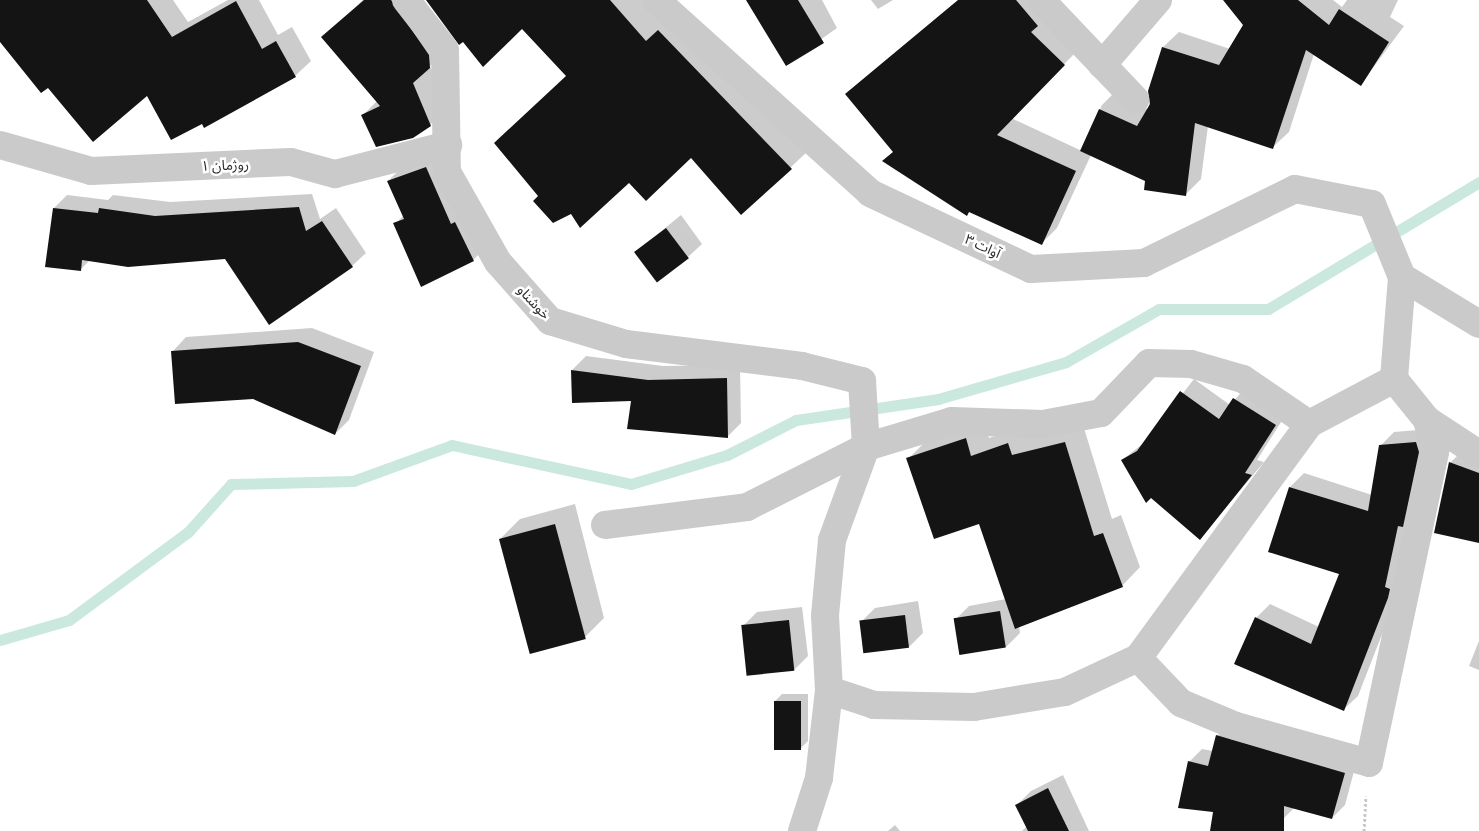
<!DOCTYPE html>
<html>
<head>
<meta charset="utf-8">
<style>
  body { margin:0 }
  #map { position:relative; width:1479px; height:831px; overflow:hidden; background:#fff; font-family:Barlow,"Noto Sans Arabic",sans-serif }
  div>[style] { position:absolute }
  .shadow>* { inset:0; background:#0003 }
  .stream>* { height:11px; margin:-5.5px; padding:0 5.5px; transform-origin:5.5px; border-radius:5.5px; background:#cae8de }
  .building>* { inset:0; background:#141414; transform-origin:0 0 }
  .path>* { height:3px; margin-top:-1.5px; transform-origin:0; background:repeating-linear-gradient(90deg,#c7c7c7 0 2.5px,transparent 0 5px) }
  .minor>* { height:28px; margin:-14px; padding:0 14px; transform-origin:14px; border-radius:14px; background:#cacaca }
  span { translate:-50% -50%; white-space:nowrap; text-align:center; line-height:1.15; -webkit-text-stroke:5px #fff; paint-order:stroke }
  .street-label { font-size:14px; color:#2d2d2d }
</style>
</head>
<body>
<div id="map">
  <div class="shadow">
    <i style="clip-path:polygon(0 0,173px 0,188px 22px,228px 0,259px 0,278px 35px,292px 27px,311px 61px,295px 76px,202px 122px,148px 94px,48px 86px,0 36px)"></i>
    <i style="clip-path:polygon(363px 0,418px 0,446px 50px,430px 66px,447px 108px,430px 125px,362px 116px,377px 101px,323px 38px)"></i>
    <i style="clip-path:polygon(427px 0,668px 0,808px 151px,742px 213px,691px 157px,629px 181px,571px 213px,540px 196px,568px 76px,522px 27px)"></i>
    <i style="clip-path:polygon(746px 0,822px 0,837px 28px,786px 64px)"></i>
    <i style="clip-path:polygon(871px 0,893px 0,878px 9px)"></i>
    <i style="clip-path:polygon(960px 0,1045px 0,1080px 48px,1011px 118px,1082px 151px,1102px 105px,1118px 89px,1126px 100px,1148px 109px,1163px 47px,1179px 32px,1230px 49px,1245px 25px,1224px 0,1333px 0,1342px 7px,1347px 0,1398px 0,1390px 17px,1404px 26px,1361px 84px,1314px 54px,1289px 132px,1273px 147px,1208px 126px,1201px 179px,1186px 194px,1091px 155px,1057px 228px,1041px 244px,884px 161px,894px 151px,847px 94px)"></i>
    <i style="clip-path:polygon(440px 154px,487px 246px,473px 260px,395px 224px,404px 215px,388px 181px,402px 167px)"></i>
    <i style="clip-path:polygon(312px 194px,320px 219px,336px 208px,366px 253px,352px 266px,226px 258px,90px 260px,80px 270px,54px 208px,67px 195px,108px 200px,113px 195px,170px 202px)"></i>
    <i style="clip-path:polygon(681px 215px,702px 244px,688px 257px,636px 252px)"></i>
    <i style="clip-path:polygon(312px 328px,374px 352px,349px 420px,335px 434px,173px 351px,186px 337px)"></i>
    <i style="clip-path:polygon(586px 356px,663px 366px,740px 365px,741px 423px,728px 436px,572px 370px)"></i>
    <i style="clip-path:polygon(1194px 379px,1230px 405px,1247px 386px,1288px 411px,1257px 460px,1264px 462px,1200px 538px,1122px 460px,1145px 442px)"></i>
    <i style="clip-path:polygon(984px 421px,989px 438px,1026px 426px,1030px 437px,1083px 425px,1112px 519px,1121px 515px,1140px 567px,1122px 586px,1019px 626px,1020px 633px,1006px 647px,955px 620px,969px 606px,1006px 599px,979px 523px,908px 459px,926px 441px)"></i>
    <i style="clip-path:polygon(1430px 429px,1402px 583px,1358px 696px,1344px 709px,1235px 664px,1256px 618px,1270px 604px,1319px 627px,1340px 573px,1290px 487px,1304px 473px,1372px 495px,1380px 446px,1394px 432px)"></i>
    <i style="clip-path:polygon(1464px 449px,1479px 455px,1479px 513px,1450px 463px)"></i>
    <i style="clip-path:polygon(575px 504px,604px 618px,584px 638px,500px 539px,520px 519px)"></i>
    <i style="clip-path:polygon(918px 601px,923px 633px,909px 647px,861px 622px,875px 608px)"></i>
    <i style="clip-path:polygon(802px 607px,808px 656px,794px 670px,749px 675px,743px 626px,757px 612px)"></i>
    <i style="clip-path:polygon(1479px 641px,1479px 670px,1469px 666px)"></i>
    <i style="clip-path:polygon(782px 694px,808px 694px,808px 741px,801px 748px,775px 701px)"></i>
    <i style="clip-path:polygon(1231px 722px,1357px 760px,1345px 805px,1332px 818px,1295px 807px,1284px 818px,1189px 762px,1202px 749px,1213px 751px,1218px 735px)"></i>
    <i style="clip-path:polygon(1063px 775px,1089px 831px,1022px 831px,1027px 826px,1017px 805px,1031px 791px)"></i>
    <i style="clip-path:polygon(895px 825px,900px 831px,888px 831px)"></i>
  </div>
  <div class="stream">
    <i style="left:0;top:640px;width:72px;rotate:-16.2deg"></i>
    <i style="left:69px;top:620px;width:148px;rotate:-36.5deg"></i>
    <i style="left:188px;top:532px;width:64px;rotate:-48.1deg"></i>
    <i style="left:231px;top:484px;width:122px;rotate:-1.4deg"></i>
    <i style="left:353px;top:481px;width:105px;rotate:-20deg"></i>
    <i style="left:452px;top:445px;width:183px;rotate:12.3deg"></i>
    <i style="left:631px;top:484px;width:100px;rotate:-16.8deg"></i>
    <i style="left:727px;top:455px;width:77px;rotate:-26.9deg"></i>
    <i style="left:796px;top:420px;width:144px;rotate:-8.4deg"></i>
    <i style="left:938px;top:399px;width:133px;rotate:-16.1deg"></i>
    <i style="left:1066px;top:362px;width:107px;rotate:-29.7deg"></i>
    <i style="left:1159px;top:309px;width:109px"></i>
    <i style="left:1268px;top:309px;width:246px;rotate:-31deg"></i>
  </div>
  <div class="building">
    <i style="clip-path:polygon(0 0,147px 0,172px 37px,236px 1px,262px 49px,276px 41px,296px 77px,204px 128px,202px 124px,171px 140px,147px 96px,93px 142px,48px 88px,41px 93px,0 42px)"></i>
    <i style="clip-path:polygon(364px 0,391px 0,429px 55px,430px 68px,413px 83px,431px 126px,413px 138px,376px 147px,361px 115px,380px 106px,321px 37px)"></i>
    <i style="clip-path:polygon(426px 0,610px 0,646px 41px,658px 30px,792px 169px,741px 215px,691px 158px,646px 201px,629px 183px,580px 228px,571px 214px,553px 223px,533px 201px,538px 196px,494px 143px,566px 76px,522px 29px,483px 67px,463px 42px,459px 45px)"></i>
    <i style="clip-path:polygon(746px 0,798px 0,824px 43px,786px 66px)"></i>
    <i style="clip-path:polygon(958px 0,1016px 0,1038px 26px,1031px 32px,1065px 65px,997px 135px,1076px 171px,1042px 245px,969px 212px,967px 216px,882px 161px,893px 152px,845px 94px)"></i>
    <i style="clip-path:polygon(1223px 0,1298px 0,1329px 25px,1339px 9px,1389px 42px,1361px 86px,1306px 50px,1273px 149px,1195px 123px,1186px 196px,1144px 190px,1145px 181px,1080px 151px,1099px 109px,1137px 126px,1150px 104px,1148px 91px,1162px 47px,1219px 65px,1243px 25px)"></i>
    <i style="clip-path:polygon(426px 167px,451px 224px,455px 222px,474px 261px,421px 287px,393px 223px,404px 219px,387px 181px)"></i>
    <i style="clip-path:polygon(299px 207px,306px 231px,322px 221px,353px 267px,269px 325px,225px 259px,128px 267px,82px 260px,81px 271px,45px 267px,53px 208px,98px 213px,99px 208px,155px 216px)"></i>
    <i style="left:666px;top:228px;width:38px;height:40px;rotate:53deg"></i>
    <i style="clip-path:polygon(298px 342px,361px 366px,335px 435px,253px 399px,175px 404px,171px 351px)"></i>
    <i style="clip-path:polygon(571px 370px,648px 380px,727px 378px,728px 438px,627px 429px,631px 401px,572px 403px)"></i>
    <i style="clip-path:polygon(1180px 391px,1219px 419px,1233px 398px,1276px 425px,1245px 473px,1252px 475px,1200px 540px,1151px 498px,1146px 503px,1121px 460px,1137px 451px)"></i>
    <i style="clip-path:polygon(966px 438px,971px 456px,1008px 443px,1012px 455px,1065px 442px,1094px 536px,1103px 533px,1123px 587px,1015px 629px,979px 524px,934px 539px,906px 458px)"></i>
    <i style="clip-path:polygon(1416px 442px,1419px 452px,1403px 527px,1398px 526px,1385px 587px,1390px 589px,1388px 598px,1344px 711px,1234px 664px,1255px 617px,1311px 644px,1339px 574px,1268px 552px,1289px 487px,1368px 511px,1379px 445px)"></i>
    <i style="clip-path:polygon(1449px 462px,1479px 473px,1479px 543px,1434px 533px)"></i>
    <i style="left:555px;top:524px;width:119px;height:58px;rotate:75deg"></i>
    <i style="left:1000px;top:611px;width:37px;height:47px;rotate:81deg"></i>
    <i style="left:905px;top:615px;width:33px;height:46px;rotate:83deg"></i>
    <i style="left:789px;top:620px;width:51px;height:48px;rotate:84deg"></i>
    <i style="left:774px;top:701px;width:27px;height:49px"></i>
    <i style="clip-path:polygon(1216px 735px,1345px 773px,1332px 819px,1284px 806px,1284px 831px,1210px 831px,1213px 812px,1178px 808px,1188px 761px,1208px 766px)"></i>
    <i style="clip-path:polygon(1048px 788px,1069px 831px,1028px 831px,1015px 805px)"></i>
  </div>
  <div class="path">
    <i style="left:1364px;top:831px;width:35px;rotate:-87deg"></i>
  </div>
  <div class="minor">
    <i style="left:406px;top:0;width:63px;rotate:52deg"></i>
    <i style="left:445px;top:50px;width:122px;rotate:89.1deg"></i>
    <i style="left:447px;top:172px;width:103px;rotate:60.5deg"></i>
    <i style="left:498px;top:262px;width:79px;rotate:48.6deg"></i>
    <i style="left:550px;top:321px;width:79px;rotate:16.8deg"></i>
    <i style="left:626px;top:344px;width:177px;rotate:7.1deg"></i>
    <i style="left:802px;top:366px;width:62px;rotate:14deg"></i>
    <i style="left:862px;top:381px;width:66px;rotate:86.5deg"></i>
    <i style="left:866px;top:447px;width:99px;rotate:110.1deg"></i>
    <i style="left:832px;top:540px;width:76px;rotate:95.3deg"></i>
    <i style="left:825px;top:616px;width:74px;rotate:86.9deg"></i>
    <i style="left:829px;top:690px;width:47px;rotate:18.4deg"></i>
    <i style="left:874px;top:705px;width:100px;rotate:1.1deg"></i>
    <i style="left:974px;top:707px;width:92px;rotate:-9.4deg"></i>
    <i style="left:1065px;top:692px;width:81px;rotate:-25deg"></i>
    <i style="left:1138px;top:658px;width:290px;rotate:-53.8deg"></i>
    <i style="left:1309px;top:424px;width:96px;rotate:-27.9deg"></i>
    <i style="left:656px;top:0;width:288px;rotate:42deg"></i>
    <i style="left:870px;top:193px;width:178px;rotate:25.3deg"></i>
    <i style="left:1031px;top:269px;width:113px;rotate:-3deg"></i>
    <i style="left:1144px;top:263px;width:168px;rotate:-26.1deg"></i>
    <i style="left:1295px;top:189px;width:78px;rotate:11deg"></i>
    <i style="left:1372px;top:204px;width:79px;rotate:67.7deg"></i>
    <i style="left:1402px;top:277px;width:102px;rotate:94.5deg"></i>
    <i style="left:1394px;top:379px;width:53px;rotate:51.2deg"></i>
    <i style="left:1427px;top:420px;width:62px;rotate:33.2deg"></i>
    <i style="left:1041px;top:0;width:137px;rotate:46.5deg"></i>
    <i style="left:1102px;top:65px;width:86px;rotate:-49.3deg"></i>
    <i style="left:0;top:145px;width:95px;rotate:15.9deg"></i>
    <i style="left:91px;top:171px;width:200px;rotate:-2.6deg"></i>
    <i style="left:291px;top:162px;width:46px;rotate:15.3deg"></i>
    <i style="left:335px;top:174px;width:117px;rotate:-14.4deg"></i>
    <i style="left:1402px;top:277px;width:90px;rotate:31.4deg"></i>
    <i style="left:605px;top:525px;width:143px;rotate:-7.2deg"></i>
    <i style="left:747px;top:507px;width:133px;rotate:-26.8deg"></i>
    <i style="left:866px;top:447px;width:90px;rotate:-16.8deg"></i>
    <i style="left:952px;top:421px;width:91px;rotate:1.9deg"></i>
    <i style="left:1043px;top:424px;width:59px;rotate:-10.7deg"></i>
    <i style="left:1101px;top:413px;width:69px;rotate:-46.2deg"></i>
    <i style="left:1149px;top:363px;width:42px;rotate:1.4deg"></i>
    <i style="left:1191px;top:364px;width:54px;rotate:16.1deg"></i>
    <i style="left:1243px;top:379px;width:80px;rotate:34.3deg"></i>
    <i style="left:1138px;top:658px;width:62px;rotate:46.3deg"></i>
    <i style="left:1181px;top:703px;width:60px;rotate:22.7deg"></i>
    <i style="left:1236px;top:726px;width:138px;rotate:15.5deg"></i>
    <i style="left:1369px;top:763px;width:318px;rotate:-78deg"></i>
    <i style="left:1435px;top:452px;width:33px;rotate:-104deg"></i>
    <i style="left:802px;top:831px;width:56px;rotate:-72.2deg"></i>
    <i style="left:819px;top:778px;width:89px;rotate:-83.5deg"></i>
  </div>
  <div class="street-label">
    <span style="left:225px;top:165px;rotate:-2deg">روژمان ۱</span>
    <span style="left:983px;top:246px;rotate:25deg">آوات ۳</span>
    <span style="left:534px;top:302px;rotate:47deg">خوشناو</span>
  </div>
</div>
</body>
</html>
